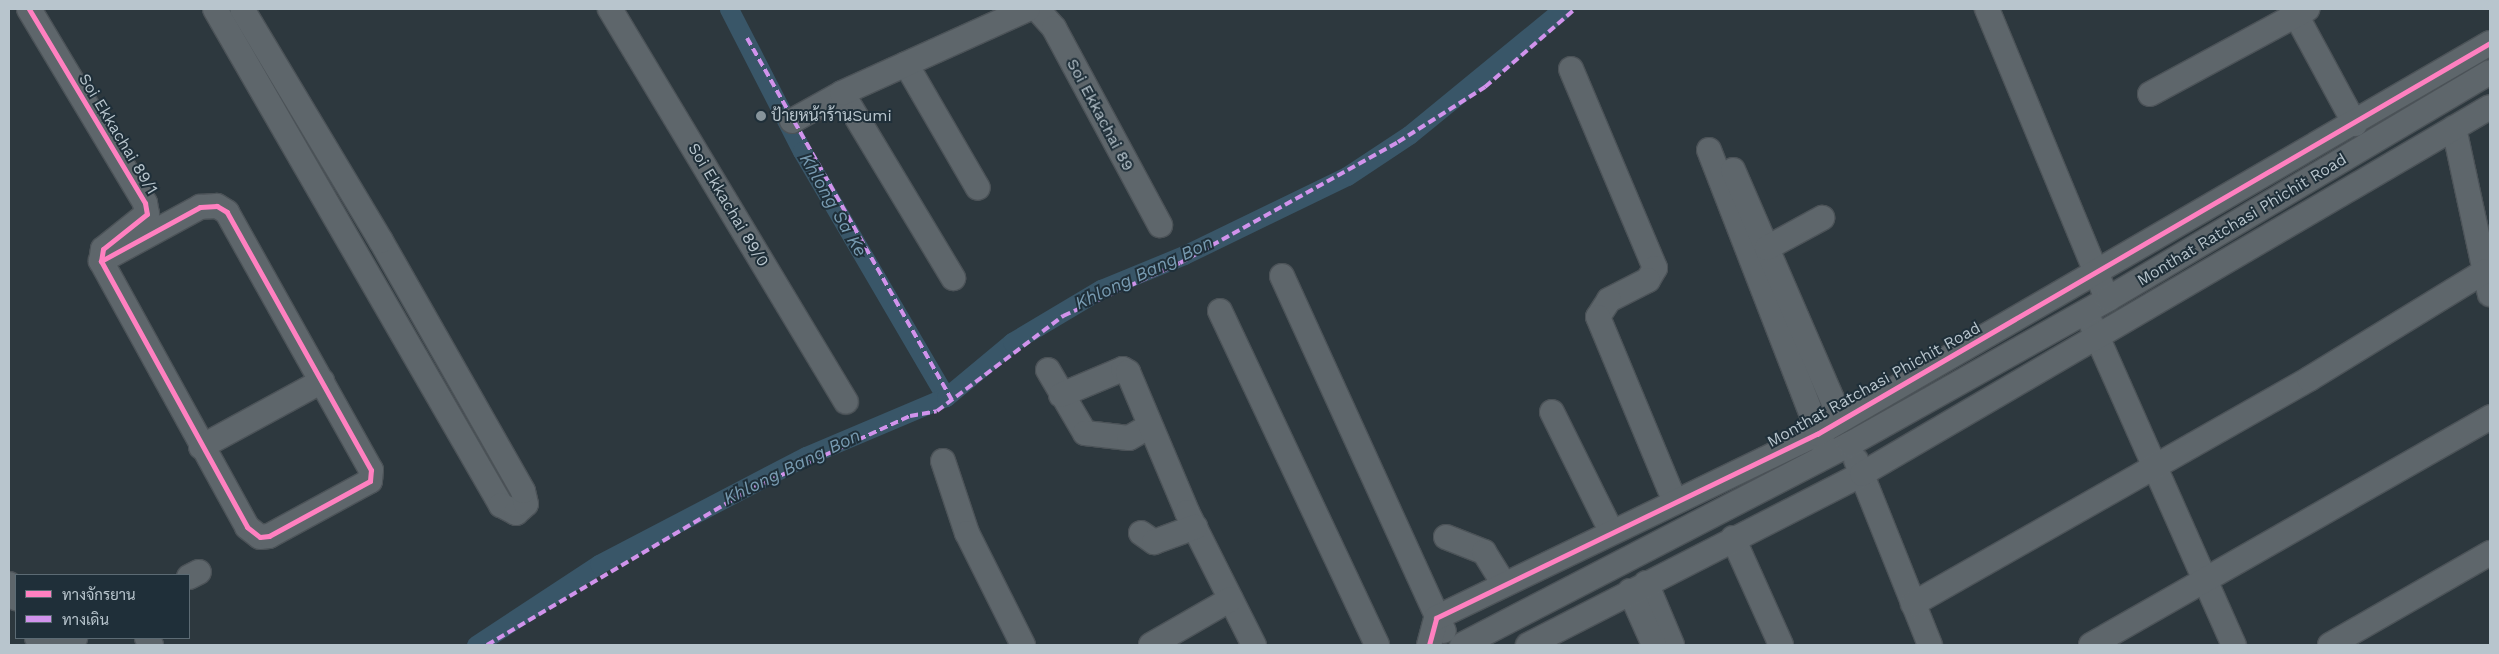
<!DOCTYPE html>
<html>
<head>
<meta charset="utf-8">
<style>
  body { margin:0 }
  #map { position:relative; width:2499px; height:654px; overflow:hidden; background:#2d383e; font-family:"Work Sans",Sarabun,sans-serif }
  div>[style] { position:absolute }
  .canal>* { height:19px; margin:-9.5px; padding:0 9.5px; transform-origin:9.5px; border-radius:9.5px; background:#395668 }
  .roads { filter:drop-shadow(1px 0 #4c5358) drop-shadow(-1px 0 #4c5358) drop-shadow(0 1px #4c5358) drop-shadow(0 -1px #4c5358) }
  .minor>* { height:24px; margin:-12px; padding:0 12px; transform-origin:12px; border-radius:12px; background:#5e666b }
  .quiet>* { height:4px; margin-top:-2px; transform-origin:0; background:repeating-linear-gradient(90deg,#d193ec 0 8px,transparent 0 12px) }
  .cycleway>* { height:5px; margin:-2.5px; padding:0 2.5px; transform-origin:2.5px; border-radius:2.5px; background:#ff80c0 }
  .dots>* { width:14px; height:14px; translate:-50% -50%; box-sizing:border-box; border:2px solid #1f2f39; border-radius:50% }
  span { translate:-50% -50%; white-space:nowrap; text-align:center; line-height:1.15; -webkit-text-stroke:4px #1f2f39; paint-order:stroke }
  .street-label { font-size:16px; color:#b8c5cd }
  .poi-label { font-size:16px; color:#b8c5cd }
  .left { translate:0 -50%; text-align:left }
  .water-label { font-size:18px; color:#789bb1; font-style:italic }
  .frame { position:absolute; inset:0; border:10px solid #b8c5cd; pointer-events:none }
  .legend { position:absolute; left:15px; top:574px; width:175px; height:65px; box-sizing:border-box; background:#1f2f39; border:1px solid #5c6b74; margin:0; padding:6px 9px; list-style:none; font-size:15px; color:#b8c5cd }
  .legend li { display:flex; align-items:center; gap:10px; height:25px }
  .legend b { width:25px; border:1px solid #5c6b74 }
</style>
</head>
<body>
<div id="map">
  <div class="canal">
    <i style="left:729px;top:9px;width:160px;rotate:62.8deg"></i>
    <i style="left:802px;top:151px;width:285px;rotate:59.7deg"></i>
    <i style="left:476px;top:645px;width:147px;rotate:-33.4deg"></i>
    <i style="left:599px;top:564px;width:233px;rotate:-27.6deg"></i>
    <i style="left:806px;top:456px;width:152px;rotate:-22.9deg"></i>
    <i style="left:946px;top:397px;width:86px;rotate:-39.8deg"></i>
    <i style="left:1012px;top:342px;width:104px;rotate:-30.8deg"></i>
    <i style="left:1101px;top:289px;width:90px;rotate:-22.3deg"></i>
    <i style="left:1184px;top:255px;width:181px;rotate:-25.9deg"></i>
    <i style="left:1347px;top:176px;width:74px;rotate:-33.5deg"></i>
    <i style="left:1409px;top:135px;width:199px;rotate:-39.3deg"></i>
  </div>
  <div class="roads">
    <div class="minor">
      <i style="left:29px;top:9px;width:226px;rotate:59.1deg"></i>
      <i style="left:145px;top:203px;width:11px;rotate:80deg"></i>
      <i style="left:147px;top:214px;width:56px;rotate:141.5deg"></i>
      <i style="left:103px;top:249px;width:12px;rotate:99deg"></i>
      <i style="left:101px;top:261px;width:303px;rotate:61.2deg"></i>
      <i style="left:247px;top:527px;width:16px;rotate:38deg"></i>
      <i style="left:260px;top:537px;width:9px;rotate:-6deg"></i>
      <i style="left:269px;top:536px;width:115px;rotate:-28.6deg"></i>
      <i style="left:370px;top:481px;width:11px;rotate:-85deg"></i>
      <i style="left:371px;top:470px;width:295px;rotate:-119.2deg"></i>
      <i style="left:227px;top:212px;width:12px;rotate:-149deg"></i>
      <i style="left:217px;top:206px;width:17px;rotate:177deg"></i>
      <i style="left:200px;top:207px;width:113px;rotate:151.4deg"></i>
      <i style="left:215px;top:9px;width:573px;rotate:60.03deg"></i>
      <i style="left:501px;top:505px;width:17px;rotate:28deg"></i>
      <i style="left:516px;top:513px;width:13px;rotate:-42deg"></i>
      <i style="left:526px;top:504px;width:13px;rotate:-103deg"></i>
      <i style="left:523px;top:491px;width:288px;rotate:-119.6deg"></i>
      <i style="left:381px;top:241px;width:270px;rotate:-120.9deg"></i>
      <i style="left:610px;top:9px;width:458px;rotate:59deg"></i>
      <i style="left:1037px;top:9px;width:25px;rotate:48deg"></i>
      <i style="left:1054px;top:28px;width:224px;rotate:61.7deg"></i>
      <i style="left:1987px;top:9px;width:303px;rotate:67.5deg"></i>
      <i style="left:2296px;top:15px;width:124px;rotate:61.6deg"></i>
      <i style="left:906px;top:64px;width:143px;rotate:59.9deg"></i>
      <i style="left:1571px;top:69px;width:216px;rotate:67.1deg"></i>
      <i style="left:1655px;top:268px;width:14px;rotate:120deg"></i>
      <i style="left:1648px;top:280px;width:44px;rotate:152.9deg"></i>
      <i style="left:1609px;top:300px;width:20px;rotate:123deg"></i>
      <i style="left:1598px;top:317px;width:200px;rotate:67.4deg"></i>
      <i style="left:842px;top:93px;width:216px;rotate:59deg"></i>
      <i style="left:2150px;top:94px;width:179px;rotate:-28.4deg"></i>
      <i style="left:792px;top:121px;width:57px;rotate:-29.2deg"></i>
      <i style="left:842px;top:93px;width:204px;rotate:-24.3deg"></i>
      <i style="left:2454px;top:128px;width:170px;rotate:77.8deg"></i>
      <i style="left:1709px;top:150px;width:318px;rotate:68.8deg"></i>
      <i style="left:1733px;top:170px;width:272px;rotate:66.6deg"></i>
      <i style="left:1767px;top:248px;width:63px;rotate:-28.6deg"></i>
      <i style="left:1282px;top:276px;width:390px;rotate:65.5deg"></i>
      <i style="left:1220px;top:311px;width:369px;rotate:64.8deg"></i>
      <i style="left:2092px;top:325px;width:350px;rotate:66.1deg"></i>
      <i style="left:1048px;top:370px;width:73px;rotate:59.6deg"></i>
      <i style="left:1085px;top:433px;width:44px;rotate:6.5deg"></i>
      <i style="left:1129px;top:438px;width:24px;rotate:-30deg"></i>
      <i style="left:1061px;top:395px;width:67px;rotate:-22.8deg"></i>
      <i style="left:1123px;top:369px;width:6px;rotate:31deg"></i>
      <i style="left:1128px;top:372px;width:152px;rotate:67.1deg"></i>
      <i style="left:1187px;top:512px;width:149px;rotate:63.3deg"></i>
      <i style="left:1552px;top:412px;width:133px;rotate:63.6deg"></i>
      <i style="left:201px;top:447px;width:138px;rotate:-28.6deg"></i>
      <i style="left:1856px;top:460px;width:199px;rotate:68.2deg"></i>
      <i style="left:943px;top:461px;width:76px;rotate:71.6deg"></i>
      <i style="left:967px;top:533px;width:125px;rotate:63.4deg"></i>
      <i style="left:1141px;top:533px;width:16px;rotate:35deg"></i>
      <i style="left:1154px;top:542px;width:44px;rotate:-20.1deg"></i>
      <i style="left:1446px;top:537px;width:41px;rotate:21.5deg"></i>
      <i style="left:1484px;top:552px;width:36px;rotate:58deg"></i>
      <i style="left:1733px;top:538px;width:117px;rotate:65.8deg"></i>
      <i style="left:189px;top:577px;width:11px;rotate:-27deg"></i>
      <i style="left:1646px;top:583px;width:67px;rotate:67.2deg"></i>
      <i style="left:9px;top:584px;width:16px;rotate:63deg"></i>
      <i style="left:1630px;top:591px;width:59px;rotate:66deg"></i>
      <i style="left:1913px;top:604px;width:455px;rotate:-29.6deg"></i>
      <i style="left:2309px;top:379px;width:206px;rotate:-31.5deg"></i>
      <i style="left:37px;top:638px;width:8px;rotate:60deg"></i>
      <i style="left:147px;top:638px;width:8px;rotate:60deg"></i>
      <i style="left:61px;top:645px;width:16px;rotate:-27deg"></i>
      <i style="left:1151px;top:645px;width:92px;rotate:-29.9deg"></i>
      <i style="left:1429px;top:645px;width:28px;rotate:-75deg"></i>
      <i style="left:1436px;top:618px;width:423px;rotate:-25.8deg"></i>
      <i style="left:1817px;top:434px;width:778px;rotate:-30.16deg"></i>
      <i style="left:1462px;top:645px;width:437px;rotate:-27.4deg"></i>
      <i style="left:1850px;top:444px;width:296px;rotate:-29.3deg"></i>
      <i style="left:2108px;top:299px;width:444px;rotate:-30.7deg"></i>
      <i style="left:1528px;top:645px;width:375px;rotate:-27.1deg"></i>
      <i style="left:1862px;top:474px;width:727px;rotate:-30.3deg"></i>
      <i style="left:2091px;top:645px;width:460px;rotate:-29.7deg"></i>
      <i style="left:2330px;top:645px;width:185px;rotate:-29.9deg"></i>
    </div>
  </div>
  <div class="quiet">
    <i style="left:747px;top:38px;width:418px;rotate:60.5deg"></i>
    <i style="left:487px;top:645px;width:304px;rotate:-30.6deg"></i>
    <i style="left:749px;top:490px;width:177px;rotate:-24.7deg"></i>
    <i style="left:910px;top:416px;width:27px;rotate:-10deg"></i>
    <i style="left:937px;top:411px;width:158px;rotate:-37deg"></i>
    <i style="left:1063px;top:316px;width:128px;rotate:-24.4deg"></i>
    <i style="left:1180px;top:263px;width:249px;rotate:-29deg"></i>
    <i style="left:1398px;top:142px;width:103px;rotate:-32.3deg"></i>
    <i style="left:1485px;top:87px;width:119px;rotate:-40.9deg"></i>
  </div>
  <div class="cycleway">
    <i style="left:29px;top:9px;width:226px;rotate:59.1deg"></i>
    <i style="left:145px;top:203px;width:11px;rotate:80deg"></i>
    <i style="left:147px;top:214px;width:56px;rotate:141.5deg"></i>
    <i style="left:103px;top:249px;width:12px;rotate:99deg"></i>
    <i style="left:101px;top:261px;width:303px;rotate:61.2deg"></i>
    <i style="left:247px;top:527px;width:16px;rotate:38deg"></i>
    <i style="left:260px;top:537px;width:9px;rotate:-6deg"></i>
    <i style="left:269px;top:536px;width:115px;rotate:-28.6deg"></i>
    <i style="left:370px;top:481px;width:11px;rotate:-85deg"></i>
    <i style="left:371px;top:470px;width:295px;rotate:-119.2deg"></i>
    <i style="left:227px;top:212px;width:12px;rotate:-149deg"></i>
    <i style="left:217px;top:206px;width:17px;rotate:177deg"></i>
    <i style="left:200px;top:207px;width:113px;rotate:151.4deg"></i>
    <i style="left:1429px;top:645px;width:28px;rotate:-75deg"></i>
    <i style="left:1436px;top:618px;width:423px;rotate:-25.8deg"></i>
    <i style="left:1817px;top:434px;width:778px;rotate:-30.16deg"></i>
  </div>
  <div class="dots">
    <i style="left:761px;top:116px;background:#87949b"></i>
  </div>
  <div class="street-label">
    <span style="left:1100px;top:115px;rotate:62deg">Soi Ekkachai 89</span>
    <span style="left:118px;top:134px;rotate:59deg">Soi Ekkachai 89/1</span>
    <span style="left:728px;top:205px;rotate:59deg">Soi Ekkachai 89/0</span>
    <span style="left:2242px;top:220px;rotate:-31deg">Monthat Ratchasi Phichit Road</span>
    <span style="left:1874px;top:385px;rotate:-29deg">Monthat Ratchasi Phichit Road</span>
  </div>
  <div class="poi-label">
    <span class="left" style="left:771px;top:116px">ป้ายหน้าร้านSumi</span>
  </div>
  <div class="water-label">
    <span style="left:833px;top:205px;rotate:60deg">Khlong Sa Ke</span>
    <span style="left:1144px;top:273px;rotate:-25deg">Khlong Bang Bon</span>
    <span style="left:792px;top:467px;rotate:-26deg">Khlong Bang Bon</span>
  </div>
  <div class="frame"></div>
  <ul class="legend">
  <li><b style="height:6px;background:#ff80c0"></b>ทางจักรยาน</li>
  <li><b style="height:6px;background:#d193ec"></b>ทางเดิน</li>
  </ul>
</div>
</body>
</html>
